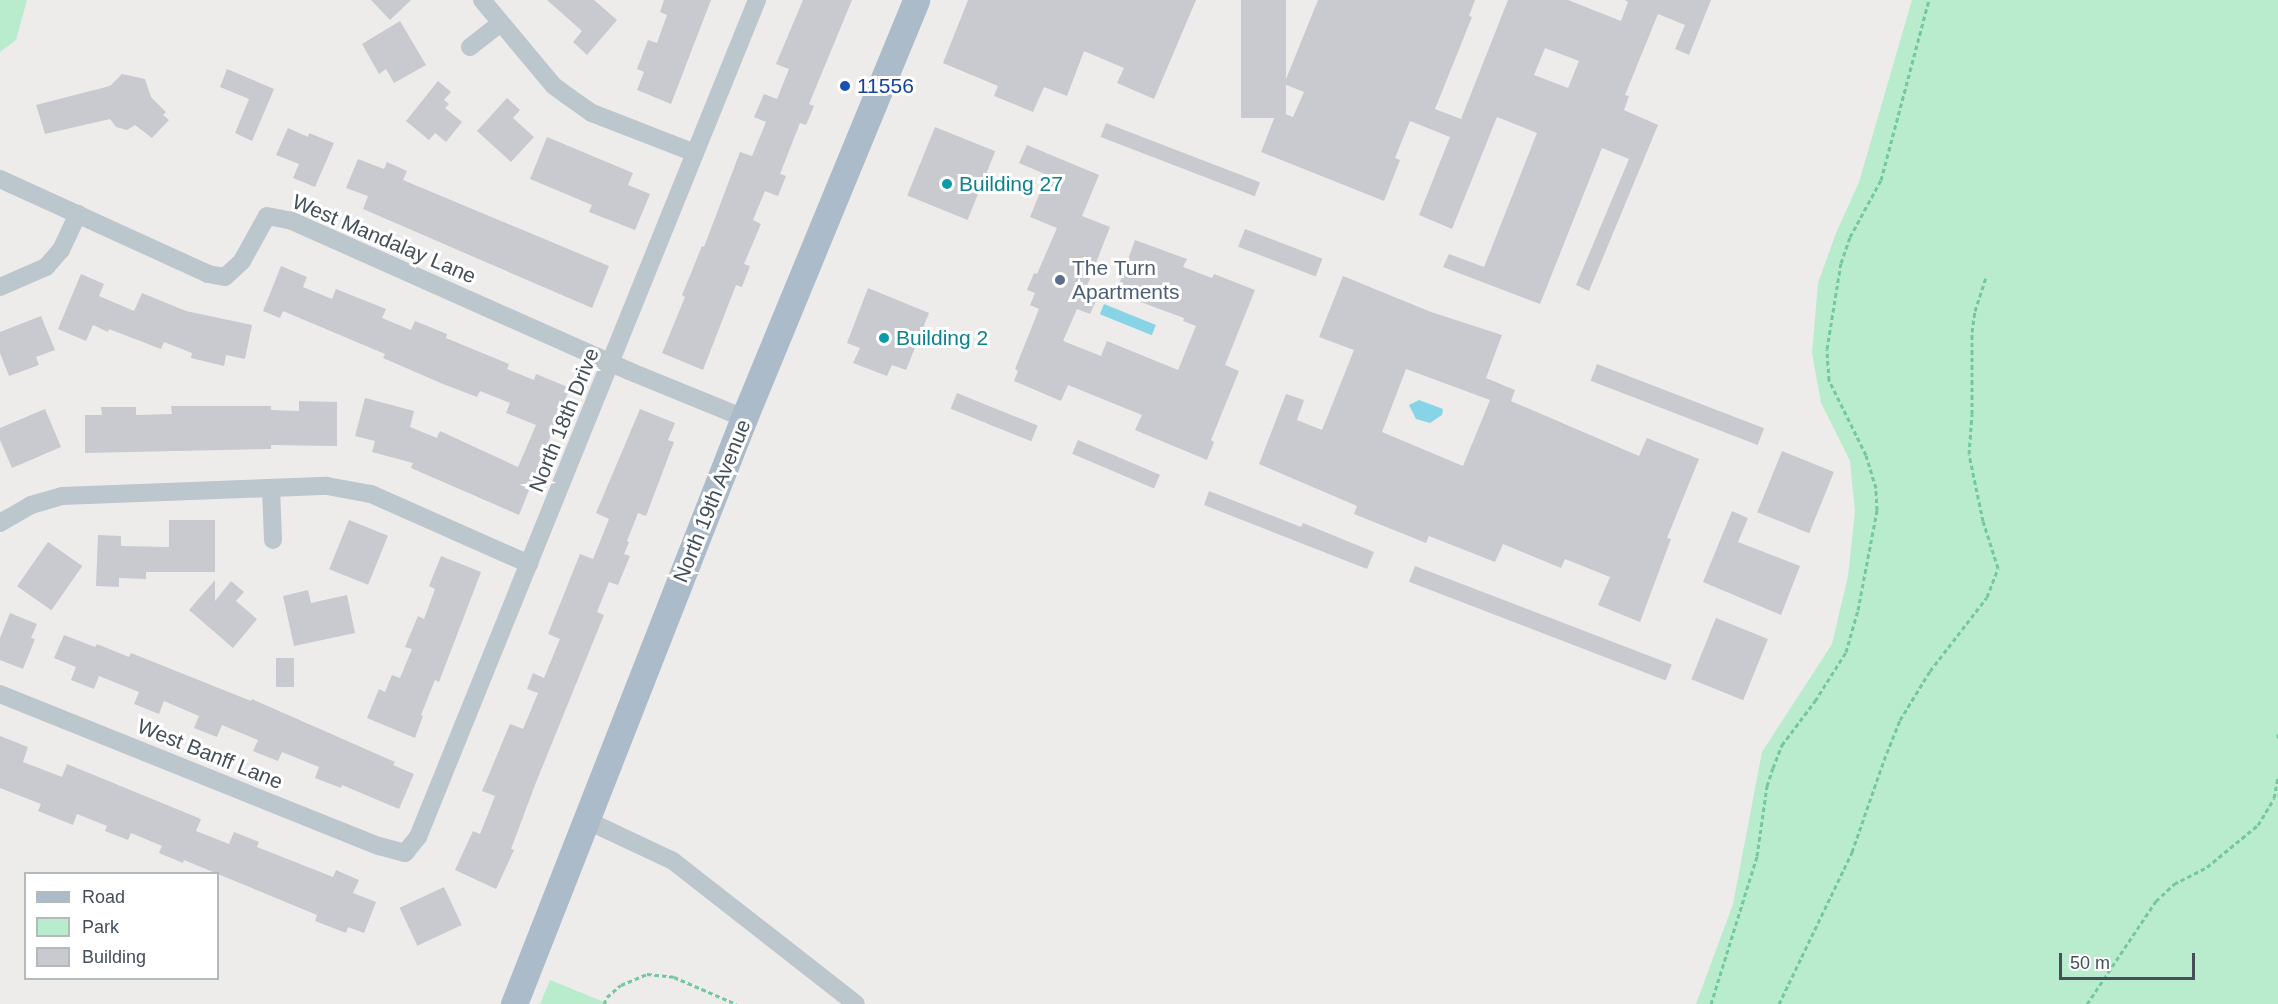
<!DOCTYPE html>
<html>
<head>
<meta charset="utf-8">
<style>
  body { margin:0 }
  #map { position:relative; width:2278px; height:1004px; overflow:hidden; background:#eeebeb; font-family:Arial,sans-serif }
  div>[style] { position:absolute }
  .green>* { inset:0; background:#b9eccc }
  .water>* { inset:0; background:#88d4e7; transform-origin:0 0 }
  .building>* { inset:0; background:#c8cad0; transform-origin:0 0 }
  .path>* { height:3px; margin-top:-1.5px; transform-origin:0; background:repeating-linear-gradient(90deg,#73c89e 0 4.5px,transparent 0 7.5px) }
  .street>* { height:18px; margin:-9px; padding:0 9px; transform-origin:9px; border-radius:9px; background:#bcc6cd }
  .primary>* { height:27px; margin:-13.5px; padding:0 13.5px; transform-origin:13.5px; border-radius:13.5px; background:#abbbca }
  .dots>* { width:16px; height:16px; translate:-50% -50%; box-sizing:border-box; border:3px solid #fff; border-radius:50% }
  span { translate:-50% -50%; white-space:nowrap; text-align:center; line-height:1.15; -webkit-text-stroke:6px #fff; paint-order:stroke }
  .transit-label { font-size:21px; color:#164399 }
  .left { translate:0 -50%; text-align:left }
  .culture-label { font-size:21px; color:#0d838f }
  .street-label { font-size:21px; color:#444f57 }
  .service-label { font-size:21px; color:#4e5e75 }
  .legend { position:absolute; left:24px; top:872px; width:195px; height:108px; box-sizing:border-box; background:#fff; border:2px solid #b4b9bc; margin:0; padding:8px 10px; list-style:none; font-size:18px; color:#444f57 }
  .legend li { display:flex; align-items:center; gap:12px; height:30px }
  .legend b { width:30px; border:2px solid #b4b9bc }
  .scale { position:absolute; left:2059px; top:953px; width:136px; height:27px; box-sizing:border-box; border:3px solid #444f57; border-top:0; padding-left:8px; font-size:18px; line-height:21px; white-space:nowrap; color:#444f57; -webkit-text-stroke:4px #fff; paint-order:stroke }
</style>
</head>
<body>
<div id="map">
  <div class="green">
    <i style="clip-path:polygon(0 0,27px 0,16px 40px,0 52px)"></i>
    <i style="clip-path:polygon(1912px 0,2278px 0,2278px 1004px,1696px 1004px,1733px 904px,1762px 752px,1832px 644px,1848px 576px,1855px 511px,1850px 461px,1821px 403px,1812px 353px,1818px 283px,1836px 233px,1859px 182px)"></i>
    <i style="clip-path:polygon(550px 980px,609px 1004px,540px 1004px)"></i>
  </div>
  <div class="water">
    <i style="left:1104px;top:304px;width:56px;height:11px;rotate:22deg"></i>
    <i style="clip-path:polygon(1419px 400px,1443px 409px,1442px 415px,1430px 423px,1416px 419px,1409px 405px)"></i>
  </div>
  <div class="building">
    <i style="clip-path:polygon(371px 0,411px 0,390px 20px)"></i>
    <i style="clip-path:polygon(547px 0,594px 0,617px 20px,587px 55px,573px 42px,582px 31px)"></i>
    <i style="clip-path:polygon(664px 0,711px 0,671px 104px,637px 90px,644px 72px,637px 69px,648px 40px,657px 43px,667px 15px,660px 12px)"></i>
    <i style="clip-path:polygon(803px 0,852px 0,809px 104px,814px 106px,806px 125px,800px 123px,780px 174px,786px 176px,778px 196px,765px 191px,753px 220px,761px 224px,744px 264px,750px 266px,742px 287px,736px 285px,703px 370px,662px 353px,685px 297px,682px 295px,702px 246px,704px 247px,740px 152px,752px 156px,766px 122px,754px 117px,764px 94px,777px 99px,789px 69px,776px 64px)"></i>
    <i style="clip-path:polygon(968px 0,1196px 0,1154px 99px,1117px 83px,1124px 68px,1084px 51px,1067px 96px,1044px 87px,1033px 112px,994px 96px,998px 86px,943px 63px)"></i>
    <i style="left:1241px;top:0;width:45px;height:118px"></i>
    <i style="clip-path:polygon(evenodd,1318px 0,1475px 0,1469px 16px,1472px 17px,1435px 109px,1461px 119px,1508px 0,1568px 0,1621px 21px,1628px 2px,1625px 0,1711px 0,1689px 55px,1675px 49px,1685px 25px,1658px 14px,1625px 95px,1629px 96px,1624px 110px,1658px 125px,1589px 291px,1576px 285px,1629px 159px,1602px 148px,1540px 304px,1443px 267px,1449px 254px,1484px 267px,1537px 133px,1497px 117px,1452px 229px,1419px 215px,1450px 137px,1410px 121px,1395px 158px,1400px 160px,1384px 201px,1261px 152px,1277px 111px,1293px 117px,1304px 92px,1284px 84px,1318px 0,1545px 48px,1579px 61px,1568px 88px,1534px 75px,1545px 48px)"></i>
    <i style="clip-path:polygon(400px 21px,426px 65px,394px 83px,386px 69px,379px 74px,362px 44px)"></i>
    <i style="clip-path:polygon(227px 69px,274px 89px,252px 141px,235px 133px,249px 99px,220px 87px)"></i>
    <i style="clip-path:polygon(122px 74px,145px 79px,151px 97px,166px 112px,163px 115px,169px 120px,152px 138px,135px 125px,127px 130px,116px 127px,110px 119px,45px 134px,36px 105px,110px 86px)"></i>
    <i style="clip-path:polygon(438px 81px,451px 92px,444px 100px,449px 104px,445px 108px,462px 122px,446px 142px,435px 133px,429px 140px,406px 121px)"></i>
    <i style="clip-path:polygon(507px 98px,520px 110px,513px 118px,534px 137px,511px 162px,477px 131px)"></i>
    <i style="left:1106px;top:123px;width:165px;height:15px;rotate:21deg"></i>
    <i style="left:935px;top:127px;width:65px;height:74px;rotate:22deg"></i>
    <i style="clip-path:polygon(288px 128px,308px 137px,309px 133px,334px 143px,315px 187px,293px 178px,299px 164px,276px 155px)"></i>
    <i style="clip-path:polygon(547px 137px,633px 173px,628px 185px,650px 194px,635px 230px,589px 212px,592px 205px,530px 179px)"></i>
    <i style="clip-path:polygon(1027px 145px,1099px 175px,1082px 216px,1110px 227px,1087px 286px,1100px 292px,1090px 314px,1077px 309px,1063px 341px,1101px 356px,1107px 341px,1178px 370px,1196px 326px,1183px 321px,1184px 318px,1116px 293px,1135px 240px,1187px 259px,1183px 267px,1212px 278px,1214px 274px,1255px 290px,1225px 365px,1239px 371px,1211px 440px,1214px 442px,1207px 460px,1135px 430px,1142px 415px,1068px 385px,1061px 401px,1014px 381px,1018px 371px,1015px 369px,1039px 309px,1030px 305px,1035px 293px,1027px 290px,1034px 273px,1037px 274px,1057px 228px,1030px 217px,1047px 175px,1019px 163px)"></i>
    <i style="clip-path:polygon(358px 159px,384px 169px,387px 162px,407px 171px,403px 180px,609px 266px,592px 308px,363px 209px,368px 196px,346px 188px)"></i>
    <i style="left:1245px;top:229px;width:83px;height:19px;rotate:21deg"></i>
    <i style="clip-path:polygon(281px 266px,307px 277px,303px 287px,332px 299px,336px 289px,386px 309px,382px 318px,411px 330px,415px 321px,447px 334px,446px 338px,509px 364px,507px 369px,534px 380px,536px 374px,570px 388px,519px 515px,411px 468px,413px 463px,372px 452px,375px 441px,355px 436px,365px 398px,414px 411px,410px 427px,437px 438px,440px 431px,518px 467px,536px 425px,506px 413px,510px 403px,480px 391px,477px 397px,443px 384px,383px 358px,385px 354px,283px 311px,280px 318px,263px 311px)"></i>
    <i style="clip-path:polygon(81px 274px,104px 284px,99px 296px,134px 311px,142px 293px,186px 311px,252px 325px,245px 359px,226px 355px,224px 366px,191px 358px,192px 353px,164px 342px,161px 349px,109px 329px,108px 332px,93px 325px,86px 341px,58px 329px)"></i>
    <i style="clip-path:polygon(evenodd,1343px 276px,1431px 312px,1502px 335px,1486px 378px,1515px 390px,1511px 401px,1639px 456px,1647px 438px,1699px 459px,1667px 538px,1671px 539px,1640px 622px,1598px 605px,1610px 577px,1565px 559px,1561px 568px,1503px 544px,1495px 562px,1429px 536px,1426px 543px,1354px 514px,1357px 506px,1259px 464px,1286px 394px,1304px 400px,1297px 420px,1322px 430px,1354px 350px,1319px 337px,1343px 276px,1406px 369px,1490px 400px,1463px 466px,1382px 432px,1406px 369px)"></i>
    <i style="clip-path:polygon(868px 288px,929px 313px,906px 370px,892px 365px,887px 376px,853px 363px,860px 348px,847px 343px)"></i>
    <i style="clip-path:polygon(41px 316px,55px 350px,36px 357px,39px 365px,9px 376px,0 353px,0 332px)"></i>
    <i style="left:1597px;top:364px;width:179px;height:18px;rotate:21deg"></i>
    <i style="left:957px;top:393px;width:87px;height:17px;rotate:22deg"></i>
    <i style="clip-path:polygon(299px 401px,337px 402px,337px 446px,271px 445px,271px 449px,85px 453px,85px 415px,102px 415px,101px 407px,136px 407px,136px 415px,172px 414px,171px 406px,271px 406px,271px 410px,299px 411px)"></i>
    <i style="clip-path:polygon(45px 409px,61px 447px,12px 468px,0 440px,0 428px)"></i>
    <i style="clip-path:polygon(640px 409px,675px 423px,668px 440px,674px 442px,646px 516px,638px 513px,627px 541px,629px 542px,624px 554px,630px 556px,618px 585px,609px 582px,597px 612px,604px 615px,535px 785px,511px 849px,514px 850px,496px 889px,455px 870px,473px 831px,480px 834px,495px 796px,482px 791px,510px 724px,523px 729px,538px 693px,527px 689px,533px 673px,544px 678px,560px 639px,548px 634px,580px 554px,593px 559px,609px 519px,596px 513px)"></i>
    <i style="left:1078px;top:440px;width:89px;height:15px;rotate:23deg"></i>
    <i style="left:1782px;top:451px;width:56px;height:66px;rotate:22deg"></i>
    <i style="clip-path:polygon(1209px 491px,1301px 527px,1303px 523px,1374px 552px,1367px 569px,1204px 505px)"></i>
    <i style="clip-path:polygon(1732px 511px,1748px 518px,1738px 542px,1800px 566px,1781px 615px,1703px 582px)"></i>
    <i style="clip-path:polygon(169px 520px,215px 520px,215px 572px,146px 572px,146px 579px,119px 578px,119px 587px,96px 586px,98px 535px,121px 536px,121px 546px,169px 547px)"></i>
    <i style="left:349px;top:520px;width:42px;height:53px;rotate:22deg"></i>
    <i style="left:48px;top:542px;width:42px;height:54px;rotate:35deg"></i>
    <i style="clip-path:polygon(441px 556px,481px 572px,439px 682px,435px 680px,421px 715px,423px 716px,415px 738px,367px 718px,379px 689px,385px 692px,392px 675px,400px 678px,412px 649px,405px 647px,418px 616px,424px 619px,435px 589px,429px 586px)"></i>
    <i style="left:1415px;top:566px;width:275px;height:17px;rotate:21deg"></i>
    <i style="clip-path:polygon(215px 580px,215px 601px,231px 581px,244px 592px,236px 601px,257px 619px,233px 648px,189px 610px)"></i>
    <i style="clip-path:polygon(308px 590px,311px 603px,347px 595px,355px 633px,294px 646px,283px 596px)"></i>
    <i style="clip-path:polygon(10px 613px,37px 624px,31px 638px,35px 639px,23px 669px,0 660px,0 638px)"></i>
    <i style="left:1716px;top:618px;width:56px;height:66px;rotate:22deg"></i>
    <i style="clip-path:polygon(64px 635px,95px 647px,97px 644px,129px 657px,131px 653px,251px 701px,252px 699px,395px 762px,393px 765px,414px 774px,399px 809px,342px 785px,341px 788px,315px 778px,319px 767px,282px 752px,278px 761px,253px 751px,258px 740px,222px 725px,217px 737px,194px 728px,199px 716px,164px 701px,159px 714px,134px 704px,139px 692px,99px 676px,94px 689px,71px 680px,76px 667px,54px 658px)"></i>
    <i style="left:276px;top:658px;width:18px;height:29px"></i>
    <i style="clip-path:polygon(0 736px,28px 747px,23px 762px,62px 777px,67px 764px,201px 819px,196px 831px,229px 844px,234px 832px,259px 842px,257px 847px,333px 877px,336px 870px,359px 880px,353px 893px,376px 902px,364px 933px,348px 927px,346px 933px,315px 921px,317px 915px,184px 860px,183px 863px,159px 853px,162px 846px,131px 833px,128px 840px,105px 831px,107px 826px,77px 814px,73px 825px,38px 811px,41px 804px,0 788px)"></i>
    <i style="left:444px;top:887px;width:42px;height:49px;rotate:65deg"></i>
  </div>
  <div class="path">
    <i style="left:2278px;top:734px;width:4px;rotate:90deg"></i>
    <i style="left:604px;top:1004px;width:8px;rotate:-67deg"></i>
    <i style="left:607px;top:997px;width:18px;rotate:-41deg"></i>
    <i style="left:621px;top:985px;width:28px;rotate:-23deg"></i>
    <i style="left:647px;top:974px;width:27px;rotate:6deg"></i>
    <i style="left:674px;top:977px;width:68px;rotate:23.5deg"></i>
    <i style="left:1711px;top:1004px;width:155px;rotate:-72.7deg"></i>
    <i style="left:1757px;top:856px;width:71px;rotate:-81.9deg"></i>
    <i style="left:1767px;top:786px;width:19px;rotate:-72deg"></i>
    <i style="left:1773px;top:768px;width:25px;rotate:-69deg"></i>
    <i style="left:1782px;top:745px;width:55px;rotate:-53.1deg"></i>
    <i style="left:1815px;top:701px;width:58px;rotate:-57.7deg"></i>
    <i style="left:1846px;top:652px;width:44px;rotate:-74.1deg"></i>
    <i style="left:1858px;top:610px;width:102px;rotate:-79.2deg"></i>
    <i style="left:1877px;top:510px;width:22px;rotate:-93deg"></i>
    <i style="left:1876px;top:488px;width:34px;rotate:-107deg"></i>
    <i style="left:1866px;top:455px;width:84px;rotate:-116.3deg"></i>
    <i style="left:1829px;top:380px;width:31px;rotate:-94deg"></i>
    <i style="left:1827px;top:349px;width:87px;rotate:-80.8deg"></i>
    <i style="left:1841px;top:263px;width:28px;rotate:-71deg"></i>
    <i style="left:1850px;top:237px;width:65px;rotate:-61.5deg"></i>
    <i style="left:1881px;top:180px;width:186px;rotate:-75.1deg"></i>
    <i style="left:1779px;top:1004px;width:169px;rotate:-64.3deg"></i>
    <i style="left:1852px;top:852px;width:97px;rotate:-70.8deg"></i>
    <i style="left:1884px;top:760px;width:43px;rotate:-68.2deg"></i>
    <i style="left:1900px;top:720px;width:57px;rotate:-58.5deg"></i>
    <i style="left:1930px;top:671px;width:93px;rotate:-52.4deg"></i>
    <i style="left:1987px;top:597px;width:31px;rotate:-69deg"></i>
    <i style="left:1998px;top:568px;width:49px;rotate:-107.7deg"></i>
    <i style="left:1983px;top:521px;width:68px;rotate:-101.8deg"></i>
    <i style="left:1969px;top:454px;width:40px;rotate:-85.7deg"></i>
    <i style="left:1972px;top:414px;width:82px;rotate:-90deg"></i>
    <i style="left:1972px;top:332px;width:21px;rotate:-82deg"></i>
    <i style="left:1975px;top:311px;width:35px;rotate:-72deg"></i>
    <i style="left:2087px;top:1004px;width:124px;rotate:-56.2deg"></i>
    <i style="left:2156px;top:901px;width:25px;rotate:-43deg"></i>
    <i style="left:2174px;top:884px;width:37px;rotate:-27deg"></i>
    <i style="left:2207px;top:867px;width:66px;rotate:-39.5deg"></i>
    <i style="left:2258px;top:825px;width:31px;rotate:-59deg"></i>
    <i style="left:2274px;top:798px;width:21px;rotate:-79deg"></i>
  </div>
  <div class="street">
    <i style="left:482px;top:0;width:112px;rotate:50.1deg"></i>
    <i style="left:554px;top:86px;width:19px;rotate:36deg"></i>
    <i style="left:569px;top:97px;width:28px;rotate:35deg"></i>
    <i style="left:592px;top:113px;width:110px;rotate:21.2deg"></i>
    <i style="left:470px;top:47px;width:39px;rotate:-38deg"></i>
    <i style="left:0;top:179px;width:229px;rotate:24.5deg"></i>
    <i style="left:208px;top:274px;width:17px;rotate:10deg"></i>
    <i style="left:225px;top:277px;width:23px;rotate:-43deg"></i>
    <i style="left:242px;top:261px;width:51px;rotate:-60.9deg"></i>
    <i style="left:267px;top:216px;width:25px;rotate:11deg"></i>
    <i style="left:292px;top:221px;width:369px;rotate:24deg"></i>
    <i style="left:629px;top:371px;width:124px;rotate:22.2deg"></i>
    <i style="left:0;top:287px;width:50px;rotate:-23.5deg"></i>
    <i style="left:46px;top:267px;width:23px;rotate:-49deg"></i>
    <i style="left:61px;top:250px;width:40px;rotate:-65deg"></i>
    <i style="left:271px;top:488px;width:52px;rotate:87.8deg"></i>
    <i style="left:0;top:523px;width:36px;rotate:-30deg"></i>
    <i style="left:31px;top:505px;width:32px;rotate:-16deg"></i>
    <i style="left:62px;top:496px;width:265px;rotate:-2.2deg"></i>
    <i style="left:327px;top:486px;width:45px;rotate:10.3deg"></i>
    <i style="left:371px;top:494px;width:173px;rotate:23.9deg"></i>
    <i style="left:0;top:694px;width:408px;rotate:21.9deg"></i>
    <i style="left:379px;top:846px;width:27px;rotate:15deg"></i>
    <i style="left:405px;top:853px;width:21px;rotate:-51deg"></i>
    <i style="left:418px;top:837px;width:903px;rotate:-67.95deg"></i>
    <i style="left:586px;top:820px;width:96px;rotate:25.2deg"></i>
    <i style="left:673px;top:861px;width:232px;rotate:38deg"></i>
  </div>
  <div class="primary">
    <i style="left:514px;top:1004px;width:630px;rotate:-68.57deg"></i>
    <i style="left:744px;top:418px;width:452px;rotate:-67.6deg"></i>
  </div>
  <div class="dots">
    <i style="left:845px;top:86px;background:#1a4fb4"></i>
    <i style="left:947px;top:184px;background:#0f9aa8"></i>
    <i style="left:1060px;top:280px;background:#5c6f8a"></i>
    <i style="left:884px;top:338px;background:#0f9aa8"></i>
  </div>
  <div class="transit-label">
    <span class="left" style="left:857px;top:86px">11556</span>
  </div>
  <div class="culture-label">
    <span class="left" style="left:959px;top:184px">Building 27</span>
    <span class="left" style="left:896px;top:338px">Building 2</span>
  </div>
  <div class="street-label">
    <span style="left:384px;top:239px;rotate:23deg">West Mandalay Lane</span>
    <span style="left:564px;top:420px;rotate:-68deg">North 18th Drive</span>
    <span style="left:712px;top:501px;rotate:-68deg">North 19th Avenue</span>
    <span style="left:210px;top:754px;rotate:22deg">West Banff Lane</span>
  </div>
  <div class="service-label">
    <span class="left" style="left:1072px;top:280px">The Turn<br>Apartments</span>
  </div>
  <ul class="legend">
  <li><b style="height:8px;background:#abbbca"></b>Road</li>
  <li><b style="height:16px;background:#b9eccc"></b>Park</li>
  <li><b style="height:16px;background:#c8cad0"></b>Building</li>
  </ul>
  <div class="scale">50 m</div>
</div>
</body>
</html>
